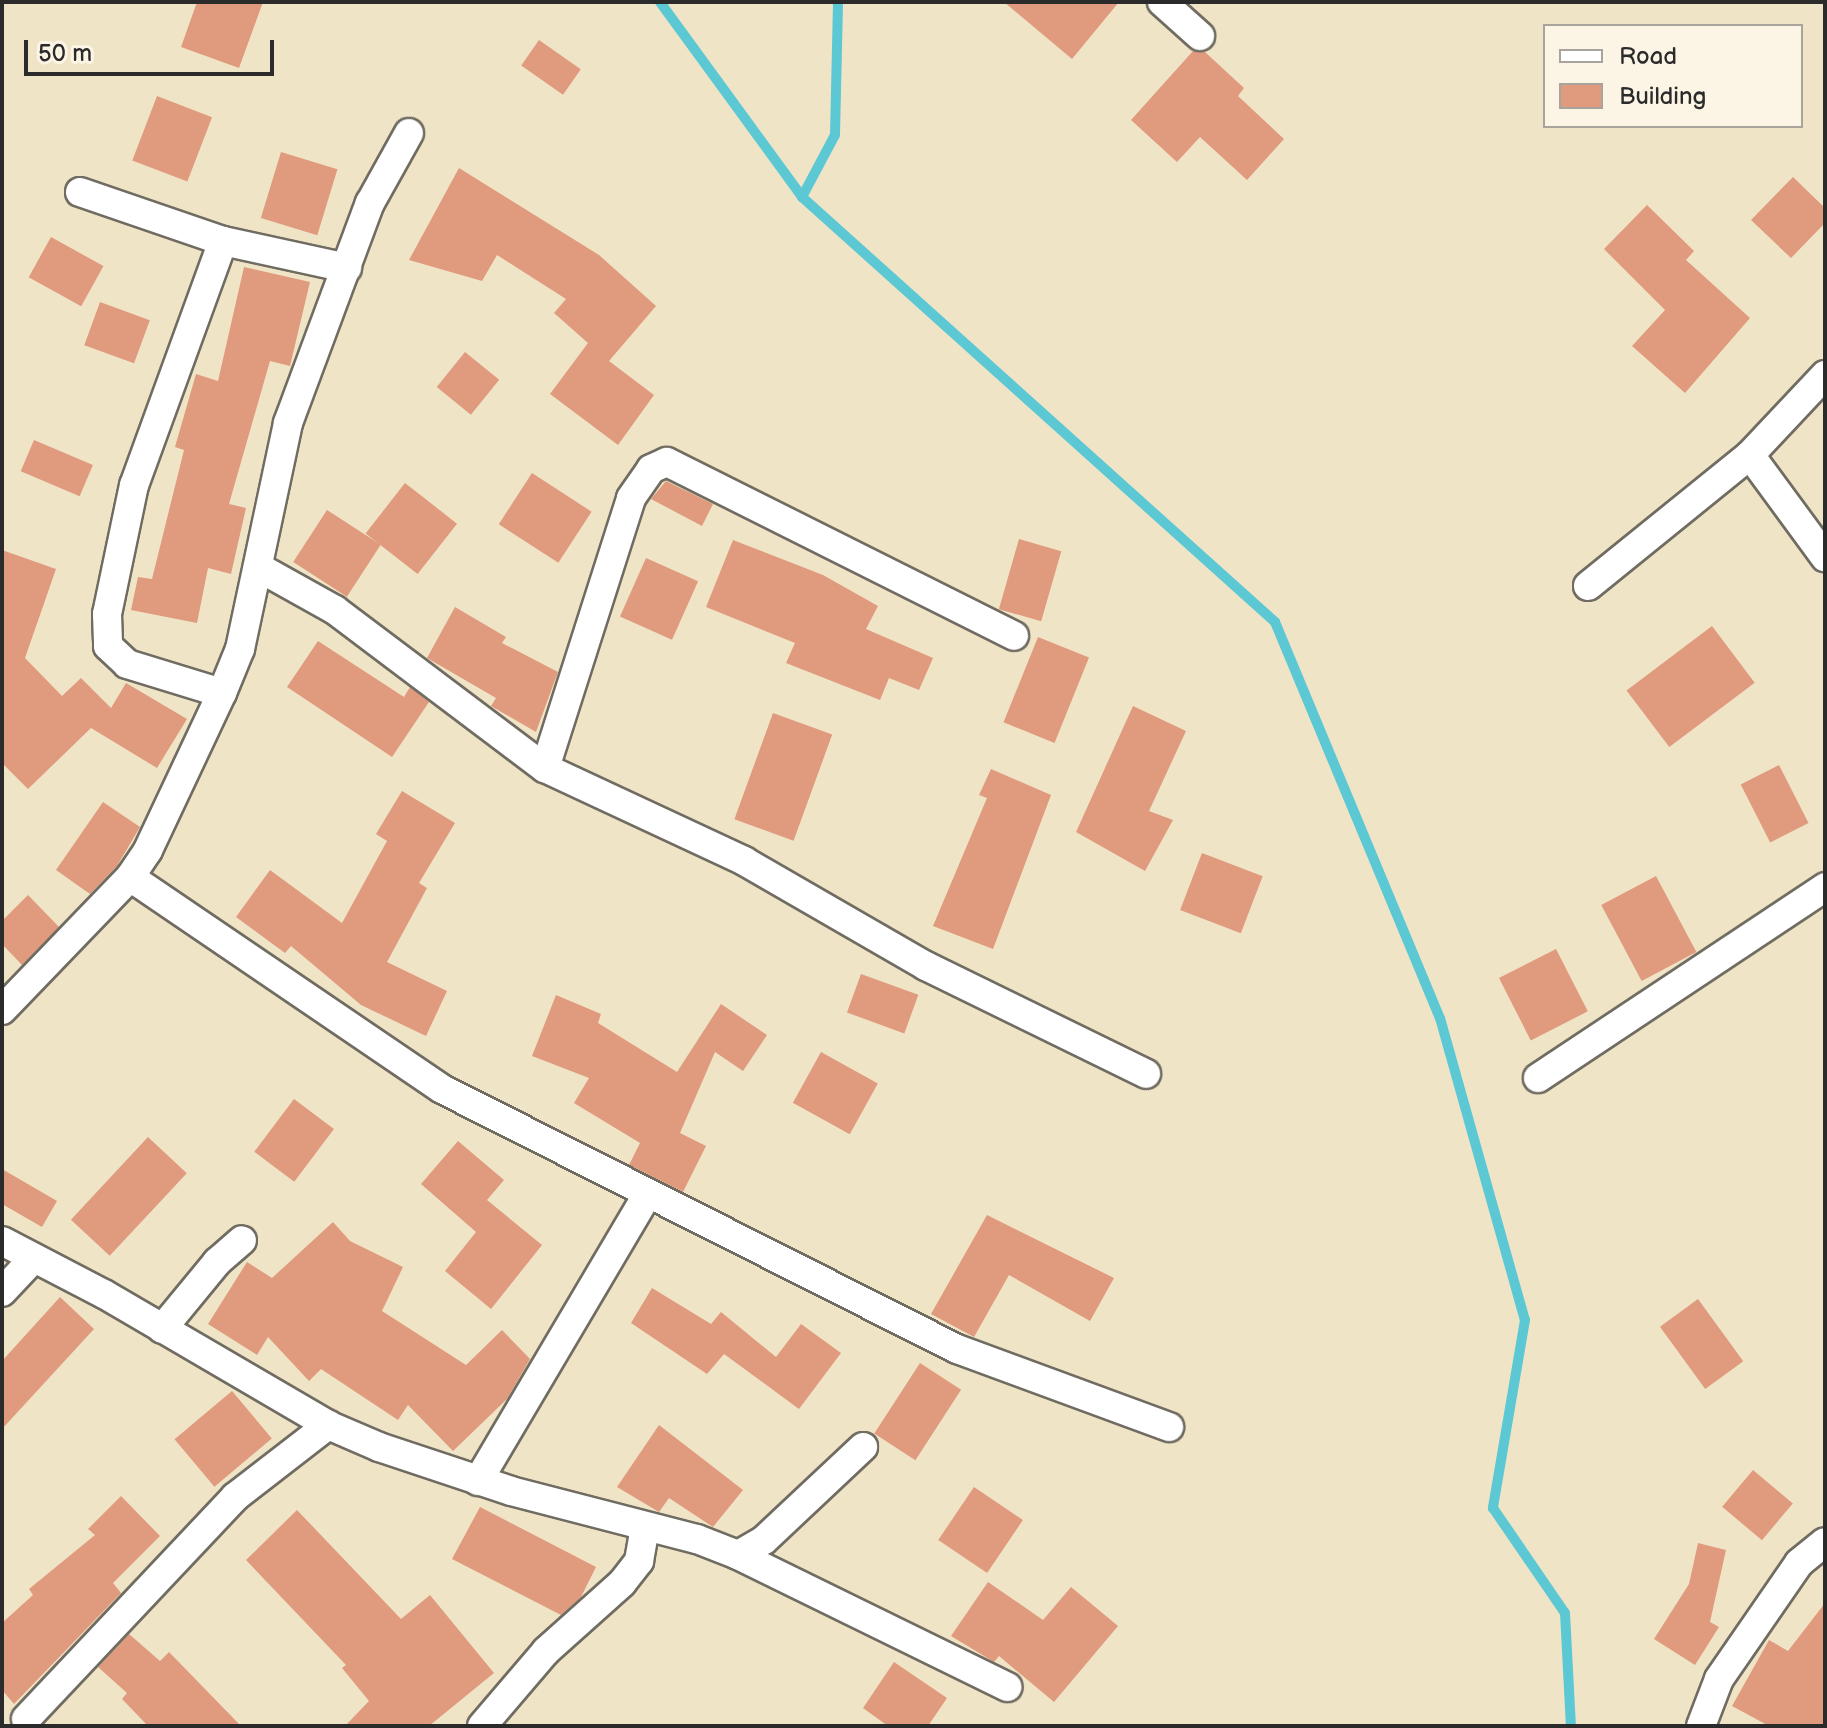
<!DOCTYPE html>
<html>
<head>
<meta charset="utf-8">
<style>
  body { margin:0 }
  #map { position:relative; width:1827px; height:1728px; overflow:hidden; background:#f0e4c7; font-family:"Balsamiq Sans",sans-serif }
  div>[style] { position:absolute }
  .stream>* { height:10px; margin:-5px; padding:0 5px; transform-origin:5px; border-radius:5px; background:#5cc8d4 }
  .building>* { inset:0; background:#e09a7d; transform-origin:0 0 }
  .roads { filter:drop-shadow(2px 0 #706c62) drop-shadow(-2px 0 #706c62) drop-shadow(0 2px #706c62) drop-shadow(0 -2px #706c62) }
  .minor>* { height:28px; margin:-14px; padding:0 14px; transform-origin:14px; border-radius:14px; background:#fff }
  span { translate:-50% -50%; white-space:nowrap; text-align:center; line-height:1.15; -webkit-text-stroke:7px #fcf5e5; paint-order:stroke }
  .frame { position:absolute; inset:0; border:4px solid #2b2b2b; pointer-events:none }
  .legend { position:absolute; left:1543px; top:24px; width:260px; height:104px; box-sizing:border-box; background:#fcf5e5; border:2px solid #a8a49b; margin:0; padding:10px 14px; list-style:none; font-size:24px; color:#2b2b2b }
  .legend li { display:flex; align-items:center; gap:16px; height:40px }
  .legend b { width:40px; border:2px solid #a8a49b }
  .scale { position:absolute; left:24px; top:40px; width:250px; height:36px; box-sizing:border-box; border:4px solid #2b2b2b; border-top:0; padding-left:10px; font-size:24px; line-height:28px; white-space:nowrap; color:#2b2b2b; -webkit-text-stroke:6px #fcf5e5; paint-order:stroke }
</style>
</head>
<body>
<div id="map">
  <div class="stream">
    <i style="left:660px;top:2px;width:241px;rotate:53.9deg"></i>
    <i style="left:802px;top:197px;width:636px;rotate:41.94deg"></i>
    <i style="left:1275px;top:622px;width:429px;rotate:67.4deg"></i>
    <i style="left:1440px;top:1018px;width:314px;rotate:74.3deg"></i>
    <i style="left:1525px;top:1320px;width:191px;rotate:99.7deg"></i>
    <i style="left:1493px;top:1508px;width:127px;rotate:55.6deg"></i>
    <i style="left:1565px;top:1613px;width:113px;rotate:87deg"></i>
    <i style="left:802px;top:197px;width:70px;rotate:-62deg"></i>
    <i style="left:835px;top:135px;width:133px;rotate:-88.7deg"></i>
  </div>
  <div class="building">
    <i style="clip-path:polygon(197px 2px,263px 2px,239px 68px,181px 47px)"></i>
    <i style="clip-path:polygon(1004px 2px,1119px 2px,1072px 59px)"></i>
    <i style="left:539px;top:40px;width:51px;height:31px;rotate:35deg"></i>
    <i style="clip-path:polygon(1193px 51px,1205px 52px,1244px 88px,1238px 96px,1284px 139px,1247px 180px,1200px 137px,1177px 162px,1131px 120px)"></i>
    <i style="left:157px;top:96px;width:59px;height:69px;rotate:21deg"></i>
    <i style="left:281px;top:152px;width:59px;height:69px;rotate:17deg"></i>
    <i style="clip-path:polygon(459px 168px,599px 255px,656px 306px,609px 361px,654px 395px,618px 445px,550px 394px,588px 343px,554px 313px,566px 299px,497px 255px,482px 281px,409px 260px)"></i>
    <i style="clip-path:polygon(1793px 177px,1825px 208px,1825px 223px,1791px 258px,1751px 220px)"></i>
    <i style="clip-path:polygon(1647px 205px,1694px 251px,1686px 260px,1750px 318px,1685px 393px,1632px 346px,1665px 310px,1604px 249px)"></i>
    <i style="left:51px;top:237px;width:60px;height:46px;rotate:29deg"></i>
    <i style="clip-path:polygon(244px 267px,310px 282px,290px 366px,270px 361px,229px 504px,246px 508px,231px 574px,208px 568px,197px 623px,131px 610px,138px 577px,152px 579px,184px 450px,175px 447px,196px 374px,218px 381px)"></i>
    <i style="left:100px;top:302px;width:53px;height:46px;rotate:20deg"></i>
    <i style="left:465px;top:352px;width:44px;height:45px;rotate:39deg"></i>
    <i style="left:34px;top:440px;width:64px;height:34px;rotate:23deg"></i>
    <i style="left:532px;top:473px;width:71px;height:61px;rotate:33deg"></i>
    <i style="clip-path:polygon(666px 481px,713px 504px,702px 526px,651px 499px)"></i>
    <i style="left:405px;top:483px;width:66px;height:64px;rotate:38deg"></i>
    <i style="left:327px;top:510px;width:64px;height:62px;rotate:33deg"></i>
    <i style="left:1019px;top:539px;width:44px;height:73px;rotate:16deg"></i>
    <i style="clip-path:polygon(733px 540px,823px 575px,878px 606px,866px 629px,933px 658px,919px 690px,889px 678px,880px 700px,786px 663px,795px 643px,706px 607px)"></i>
    <i style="clip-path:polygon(2px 550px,56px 569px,25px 658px,62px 696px,81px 678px,111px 708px,126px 683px,187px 719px,157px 768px,91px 728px,28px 789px,2px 763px)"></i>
    <i style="left:646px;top:558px;width:57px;height:64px;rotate:24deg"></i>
    <i style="clip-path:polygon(455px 607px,506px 637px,502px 643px,558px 672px,536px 732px,491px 706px,496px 698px,427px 658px)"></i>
    <i style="left:1712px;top:626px;width:71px;height:107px;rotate:53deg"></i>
    <i style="left:1038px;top:637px;width:55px;height:92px;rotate:22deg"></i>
    <i style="clip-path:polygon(318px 641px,404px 697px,410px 687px,429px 702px,392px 757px,287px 687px)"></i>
    <i style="clip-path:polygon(1133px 706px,1186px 731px,1149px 811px,1173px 820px,1145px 871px,1076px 832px)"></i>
    <i style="left:773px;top:713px;width:63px;height:113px;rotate:20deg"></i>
    <i style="left:1779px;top:765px;width:65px;height:43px;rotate:63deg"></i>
    <i style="clip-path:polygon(991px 769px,1051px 795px,993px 949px,933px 926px,987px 798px,979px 795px)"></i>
    <i style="clip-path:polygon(402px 791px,455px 823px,419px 883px,427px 888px,387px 962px,447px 991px,426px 1036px,361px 1005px,291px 946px,285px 953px,236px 917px,270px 870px,342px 923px,387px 841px,376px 834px)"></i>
    <i style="clip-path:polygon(103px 802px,140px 827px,117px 866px,90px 894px,56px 870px)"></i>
    <i style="left:1202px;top:853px;width:65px;height:61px;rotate:21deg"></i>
    <i style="left:1656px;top:876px;width:86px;height:62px;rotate:62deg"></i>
    <i style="clip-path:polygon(28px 895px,59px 927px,22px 965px,2px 944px,2px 921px)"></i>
    <i style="left:1556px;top:949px;width:70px;height:64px;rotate:63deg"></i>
    <i style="left:861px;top:974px;width:61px;height:41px;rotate:20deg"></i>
    <i style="clip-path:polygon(556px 995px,601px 1014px,598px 1023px,677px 1072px,721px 1004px,767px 1035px,743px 1071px,715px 1052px,680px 1133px,706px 1146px,683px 1192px,629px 1165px,640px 1143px,574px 1103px,589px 1078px,532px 1056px)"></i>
    <i style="left:821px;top:1052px;width:65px;height:58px;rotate:29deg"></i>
    <i style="left:294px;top:1099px;width:50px;height:66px;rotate:37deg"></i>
    <i style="left:148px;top:1137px;width:53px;height:113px;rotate:43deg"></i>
    <i style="clip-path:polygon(458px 1141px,504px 1180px,487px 1200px,542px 1245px,491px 1309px,445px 1271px,476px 1232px,421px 1184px)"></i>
    <i style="clip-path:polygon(2px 1169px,57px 1201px,42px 1227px,2px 1204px)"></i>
    <i style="clip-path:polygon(987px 1215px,1114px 1278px,1090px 1321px,1009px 1275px,974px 1337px,931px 1314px)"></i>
    <i style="clip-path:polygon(333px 1222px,350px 1241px,403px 1267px,382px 1311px,466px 1365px,502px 1330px,530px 1359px,507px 1399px,453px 1451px,408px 1405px,398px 1420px,321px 1369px,309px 1381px,268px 1337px,257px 1355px,208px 1324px,247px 1262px,272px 1278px)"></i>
    <i style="clip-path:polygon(652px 1288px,711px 1324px,721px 1312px,776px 1357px,801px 1324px,841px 1353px,799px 1409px,724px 1354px,707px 1374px,631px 1323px)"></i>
    <i style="clip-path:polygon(60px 1297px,94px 1329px,2px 1429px,2px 1361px)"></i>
    <i style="left:1698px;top:1299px;width:77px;height:47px;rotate:54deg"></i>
    <i style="left:920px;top:1363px;width:49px;height:84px;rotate:33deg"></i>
    <i style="left:232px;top:1391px;width:62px;height:75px;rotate:50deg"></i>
    <i style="clip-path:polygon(659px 1425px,743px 1490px,713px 1527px,669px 1498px,659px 1512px,617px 1487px)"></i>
    <i style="left:1753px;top:1470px;width:52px;height:48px;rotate:40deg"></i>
    <i style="left:974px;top:1487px;width:59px;height:64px;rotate:34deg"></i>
    <i style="clip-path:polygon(121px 1496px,160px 1536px,113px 1583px,121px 1593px,14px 1704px,2px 1690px,2px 1623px,33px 1595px,29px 1589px,95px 1535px,88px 1529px)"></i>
    <i style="clip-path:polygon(480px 1507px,596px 1567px,581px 1597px,561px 1615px,452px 1559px)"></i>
    <i style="clip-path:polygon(297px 1510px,401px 1619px,430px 1595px,494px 1673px,429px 1726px,345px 1726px,369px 1701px,342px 1668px,346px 1665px,246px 1560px)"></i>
    <i style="clip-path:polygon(1698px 1543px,1726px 1550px,1710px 1622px,1719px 1627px,1695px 1665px,1654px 1639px,1689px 1584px)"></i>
    <i style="clip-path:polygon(988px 1582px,1043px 1620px,1071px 1587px,1118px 1626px,1054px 1702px,999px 1656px,994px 1662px,951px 1636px)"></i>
    <i style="clip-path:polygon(1825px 1603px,1825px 1726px,1769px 1726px,1732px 1706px,1769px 1640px,1788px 1651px)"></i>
    <i style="clip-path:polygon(129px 1634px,160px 1661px,169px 1652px,241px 1726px,148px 1726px,122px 1699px,127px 1693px,98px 1667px)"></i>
    <i style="clip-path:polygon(894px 1662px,947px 1698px,928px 1726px,888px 1726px,863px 1708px)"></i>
  </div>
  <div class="roads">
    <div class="minor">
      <i style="left:1162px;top:2px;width:51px;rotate:41.8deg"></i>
      <i style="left:80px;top:192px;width:151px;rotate:18.9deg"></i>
      <i style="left:223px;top:241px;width:260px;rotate:110deg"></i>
      <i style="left:134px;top:485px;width:132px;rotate:101.8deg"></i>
      <i style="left:107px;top:614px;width:32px;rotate:88deg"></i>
      <i style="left:108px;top:646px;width:26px;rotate:43deg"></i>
      <i style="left:127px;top:664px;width:99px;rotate:17deg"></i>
      <i style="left:223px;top:241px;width:127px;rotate:12.3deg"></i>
      <i style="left:1825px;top:375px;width:110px;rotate:133.2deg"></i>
      <i style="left:1750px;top:455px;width:127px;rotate:53.7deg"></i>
      <i style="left:258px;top:567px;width:88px;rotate:29.2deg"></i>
      <i style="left:335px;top:610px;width:263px;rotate:37deg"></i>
      <i style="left:545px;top:768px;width:220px;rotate:25deg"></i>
      <i style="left:744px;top:861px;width:210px;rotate:30deg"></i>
      <i style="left:926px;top:966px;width:245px;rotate:26.1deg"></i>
      <i style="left:1588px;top:586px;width:208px;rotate:-39deg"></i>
      <i style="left:545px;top:768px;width:283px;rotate:-72.3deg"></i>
      <i style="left:631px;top:498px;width:35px;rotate:-55deg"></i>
      <i style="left:651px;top:469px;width:17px;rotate:-24deg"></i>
      <i style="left:667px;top:462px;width:388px;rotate:26.6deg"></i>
      <i style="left:130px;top:877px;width:377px;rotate:34.2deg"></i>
      <i style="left:442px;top:1089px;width:577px;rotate:26.79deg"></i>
      <i style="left:957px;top:1349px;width:226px;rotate:20.2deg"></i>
      <i style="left:2px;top:1010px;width:185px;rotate:-46.1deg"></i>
      <i style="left:130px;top:877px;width:32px;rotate:-56deg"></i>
      <i style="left:148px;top:850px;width:174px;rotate:-64.8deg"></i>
      <i style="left:222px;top:693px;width:48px;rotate:-67.8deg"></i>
      <i style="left:240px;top:649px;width:231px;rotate:-78deg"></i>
      <i style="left:288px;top:423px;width:235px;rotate:-69.6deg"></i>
      <i style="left:370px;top:203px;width:80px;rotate:-60.9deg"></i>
      <i style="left:1538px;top:1078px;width:345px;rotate:-33.6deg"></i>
      <i style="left:2px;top:1241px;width:115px;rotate:27.5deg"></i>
      <i style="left:104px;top:1294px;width:259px;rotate:30.3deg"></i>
      <i style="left:328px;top:1425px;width:56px;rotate:23.3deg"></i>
      <i style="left:379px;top:1447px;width:139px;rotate:18.4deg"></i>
      <i style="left:511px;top:1491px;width:192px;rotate:14.5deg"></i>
      <i style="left:697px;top:1539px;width:44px;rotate:21.3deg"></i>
      <i style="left:738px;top:1555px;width:30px;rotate:-30deg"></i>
      <i style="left:764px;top:1540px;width:136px;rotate:-43.2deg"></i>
      <i style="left:2px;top:1292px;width:45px;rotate:-46.8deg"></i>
      <i style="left:162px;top:1329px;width:87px;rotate:-50.6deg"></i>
      <i style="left:217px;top:1262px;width:33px;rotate:-41deg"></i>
      <i style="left:478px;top:1481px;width:334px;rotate:-59.4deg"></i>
      <i style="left:738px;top:1555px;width:300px;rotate:26.1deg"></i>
      <i style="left:26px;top:1719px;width:305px;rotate:-46.7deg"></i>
      <i style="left:235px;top:1497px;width:118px;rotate:-37.7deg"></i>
      <i style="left:482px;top:1726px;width:99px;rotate:-49.5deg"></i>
      <i style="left:546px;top:1651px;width:102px;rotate:-41.8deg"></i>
      <i style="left:622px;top:1583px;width:28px;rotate:-52deg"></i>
      <i style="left:639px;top:1561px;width:35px;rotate:-80deg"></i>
      <i style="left:1701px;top:1726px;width:50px;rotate:-69deg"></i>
      <i style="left:1719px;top:1679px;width:141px;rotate:-55.4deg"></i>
      <i style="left:1799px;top:1563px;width:33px;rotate:-39deg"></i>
    </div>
  </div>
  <div class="frame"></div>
  <ul class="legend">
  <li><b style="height:10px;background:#fff"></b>Road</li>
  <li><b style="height:22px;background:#e09a7d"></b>Building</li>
  </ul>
  <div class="scale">50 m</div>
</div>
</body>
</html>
